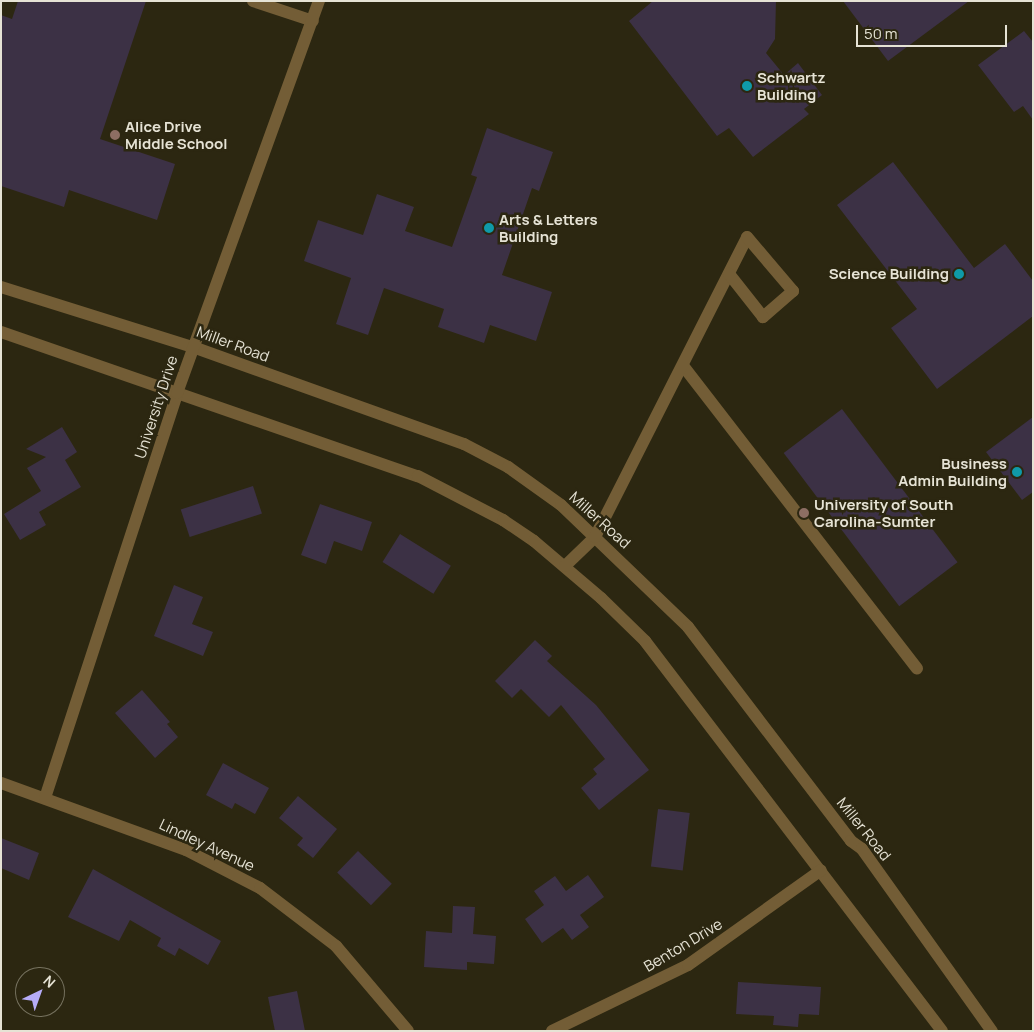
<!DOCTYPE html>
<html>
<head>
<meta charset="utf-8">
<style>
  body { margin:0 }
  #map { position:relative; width:1034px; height:1032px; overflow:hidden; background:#2c2711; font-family:Manrope,sans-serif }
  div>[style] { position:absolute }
  .building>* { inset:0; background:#3c3145; transform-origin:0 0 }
  .minor>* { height:12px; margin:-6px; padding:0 6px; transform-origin:6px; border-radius:6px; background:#735d36 }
  .dots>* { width:14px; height:14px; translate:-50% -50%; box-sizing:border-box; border:2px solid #2c2711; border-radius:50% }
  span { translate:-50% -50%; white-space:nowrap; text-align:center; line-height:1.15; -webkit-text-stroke:5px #2c2711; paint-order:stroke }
  .poi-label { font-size:15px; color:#e6e3d5; font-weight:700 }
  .left { translate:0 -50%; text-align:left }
  .right { translate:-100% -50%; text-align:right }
  .street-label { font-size:15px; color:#e6e3d5 }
  .frame { position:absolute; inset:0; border:2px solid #e6e3d5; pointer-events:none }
  .north { position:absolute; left:15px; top:967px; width:50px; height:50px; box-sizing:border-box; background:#2c2711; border:1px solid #76725f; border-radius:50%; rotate:42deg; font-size:14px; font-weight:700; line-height:20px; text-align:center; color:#e6e3d5 }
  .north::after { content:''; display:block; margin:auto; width:18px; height:22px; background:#b6acf8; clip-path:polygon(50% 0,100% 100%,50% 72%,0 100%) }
  .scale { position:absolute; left:856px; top:25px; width:151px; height:22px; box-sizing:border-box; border:2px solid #e6e3d5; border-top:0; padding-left:6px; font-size:15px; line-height:18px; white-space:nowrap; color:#e6e3d5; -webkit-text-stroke:4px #2c2711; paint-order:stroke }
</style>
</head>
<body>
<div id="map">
  <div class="building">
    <i style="clip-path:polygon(18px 1px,146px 1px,100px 139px,175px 164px,157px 220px,69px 190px,64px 207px,1px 186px,1px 15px,12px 19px)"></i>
    <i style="clip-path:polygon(653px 1px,776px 1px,775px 39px,766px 53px,784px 75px,798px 63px,822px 95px,804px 109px,809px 114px,753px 157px,729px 128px,717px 136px,629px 21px)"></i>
    <i style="clip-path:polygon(843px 1px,969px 1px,888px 61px)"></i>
    <i style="clip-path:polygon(1024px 31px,1033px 42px,1033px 120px,1023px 106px,1014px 112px,978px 65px)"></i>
    <i style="clip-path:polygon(487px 128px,553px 152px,539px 191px,532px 188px,502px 275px,552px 292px,536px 341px,490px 325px,484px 343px,438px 327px,444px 309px,384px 288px,368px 335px,336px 324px,351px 278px,304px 261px,318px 220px,363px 235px,377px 194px,414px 207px,405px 231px,452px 247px,477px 177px,471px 175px)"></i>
    <i style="clip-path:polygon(893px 162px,974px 268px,1005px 244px,1033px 281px,1033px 316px,937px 389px,891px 328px,917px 309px,837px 205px)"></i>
    <i style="left:842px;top:409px;width:192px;height:73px;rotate:53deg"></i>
    <i style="clip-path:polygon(1033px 417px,1033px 492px,1022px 500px,986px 452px)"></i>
    <i style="clip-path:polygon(62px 427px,77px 452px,65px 460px,81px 487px,39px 512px,46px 525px,20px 540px,4px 514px,41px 491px,27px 468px,46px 457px,26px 449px)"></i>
    <i style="left:253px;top:486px;width:29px;height:76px;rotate:72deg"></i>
    <i style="clip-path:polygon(320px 504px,372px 522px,362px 551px,334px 541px,326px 564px,301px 555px)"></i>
    <i style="left:400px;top:534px;width:60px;height:33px;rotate:32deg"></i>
    <i style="clip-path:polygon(174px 585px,203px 597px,192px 624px,213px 632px,203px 656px,154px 636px)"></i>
    <i style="clip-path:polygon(535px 640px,552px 656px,547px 661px,596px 705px,649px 770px,599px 810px,581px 788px,597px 774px,593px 769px,605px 759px,561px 705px,549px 717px,521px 689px,512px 698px,495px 681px)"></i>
    <i style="clip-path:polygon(142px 690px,170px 722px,167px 724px,178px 737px,155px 758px,115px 713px)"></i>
    <i style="clip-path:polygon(223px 763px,269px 788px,255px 814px,235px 803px,232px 809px,206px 795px)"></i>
    <i style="clip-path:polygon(298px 796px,337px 829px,313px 858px,297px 845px,303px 838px,279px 818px)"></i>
    <i style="left:658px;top:809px;width:32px;height:58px;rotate:7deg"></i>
    <i style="clip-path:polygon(1px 838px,39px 853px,29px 880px,1px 868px)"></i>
    <i style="left:358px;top:851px;width:47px;height:30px;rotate:44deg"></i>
    <i style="clip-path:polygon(93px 869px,221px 941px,208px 965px,179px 948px,175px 956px,157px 946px,161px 938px,130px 920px,119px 941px,68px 917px)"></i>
    <i style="clip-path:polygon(588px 875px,604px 897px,580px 915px,589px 927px,572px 940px,563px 928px,542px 943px,525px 919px,544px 905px,534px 891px,555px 876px,566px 891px)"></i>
    <i style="clip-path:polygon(453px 906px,475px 907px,473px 934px,496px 936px,494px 964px,467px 962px,467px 970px,424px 967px,426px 931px,452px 933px)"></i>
    <i style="clip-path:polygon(738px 982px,821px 987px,819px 1015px,799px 1014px,798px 1027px,773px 1025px,774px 1016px,736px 1014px)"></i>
    <i style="clip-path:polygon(297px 991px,305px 1031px,275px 1031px,268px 997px)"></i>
  </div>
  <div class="minor">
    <i style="left:253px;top:1px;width:63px;rotate:18.4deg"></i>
    <i style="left:1px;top:287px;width:201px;rotate:17.4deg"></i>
    <i style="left:193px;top:347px;width:288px;rotate:19.7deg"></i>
    <i style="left:464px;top:444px;width:50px;rotate:27.6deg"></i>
    <i style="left:508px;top:467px;width:65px;rotate:35.6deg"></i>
    <i style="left:561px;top:505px;width:176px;rotate:43.8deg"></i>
    <i style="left:688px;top:627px;width:269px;rotate:52.7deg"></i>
    <i style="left:851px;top:841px;width:14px;rotate:36deg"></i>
    <i style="left:862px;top:849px;width:224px;rotate:54.5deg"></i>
    <i style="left:1px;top:332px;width:441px;rotate:19.1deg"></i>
    <i style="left:418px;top:476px;width:96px;rotate:27.4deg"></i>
    <i style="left:503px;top:520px;width:37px;rotate:34deg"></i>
    <i style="left:534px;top:541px;width:88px;rotate:40.4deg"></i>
    <i style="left:601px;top:598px;width:62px;rotate:44.3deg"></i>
    <i style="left:645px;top:641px;width:490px;rotate:52.7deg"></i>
    <i style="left:684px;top:367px;width:381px;rotate:52.3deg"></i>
    <i style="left:565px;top:566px;width:42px;rotate:-44deg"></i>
    <i style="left:595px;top:537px;width:336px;rotate:-63.1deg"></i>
    <i style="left:747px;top:237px;width:71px;rotate:49.6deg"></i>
    <i style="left:793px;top:291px;width:40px;rotate:139deg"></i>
    <i style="left:763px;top:317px;width:55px;rotate:-128.3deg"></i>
    <i style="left:1px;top:783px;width:197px;rotate:19.9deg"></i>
    <i style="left:186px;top:850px;width:83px;rotate:27.2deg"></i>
    <i style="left:260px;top:888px;width:96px;rotate:37.3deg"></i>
    <i style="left:336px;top:946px;width:111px;rotate:49.7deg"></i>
    <i style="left:45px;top:798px;width:426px;rotate:-71.9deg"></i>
    <i style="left:177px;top:393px;width:417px;rotate:-70.1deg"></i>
    <i style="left:552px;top:1031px;width:151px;rotate:-25.9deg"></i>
    <i style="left:688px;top:965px;width:163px;rotate:-35.5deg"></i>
  </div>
  <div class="dots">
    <i style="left:747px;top:86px;background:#0f9aa8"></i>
    <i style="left:115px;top:135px;background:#8d6e63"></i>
    <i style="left:489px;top:228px;background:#0f9aa8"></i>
    <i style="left:959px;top:274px;background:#0f9aa8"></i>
    <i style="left:1017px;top:472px;background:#0f9aa8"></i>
    <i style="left:804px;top:513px;background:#8d6e63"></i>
  </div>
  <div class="poi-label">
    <span class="left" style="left:757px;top:86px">Schwartz<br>Building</span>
    <span class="left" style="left:125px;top:135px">Alice Drive<br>Middle School</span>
    <span class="left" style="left:499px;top:228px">Arts &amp; Letters<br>Building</span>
    <span class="right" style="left:949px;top:274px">Science Building</span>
    <span class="right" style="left:1007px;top:472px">Business<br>Admin Building</span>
    <span class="left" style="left:814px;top:513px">University of South<br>Carolina-Sumter</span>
  </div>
  <div class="street-label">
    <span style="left:233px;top:344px;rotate:20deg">Miller Road</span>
    <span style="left:156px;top:407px;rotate:-72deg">University Drive</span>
    <span style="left:600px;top:520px;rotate:42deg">Miller Road</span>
    <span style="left:864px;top:829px;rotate:51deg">Miller Road</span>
    <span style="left:207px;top:845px;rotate:25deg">Lindley Avenue</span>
    <span style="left:683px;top:945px;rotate:-31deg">Benton Drive</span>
  </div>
  <div class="frame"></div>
  <div class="north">N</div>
  <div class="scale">50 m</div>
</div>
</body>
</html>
